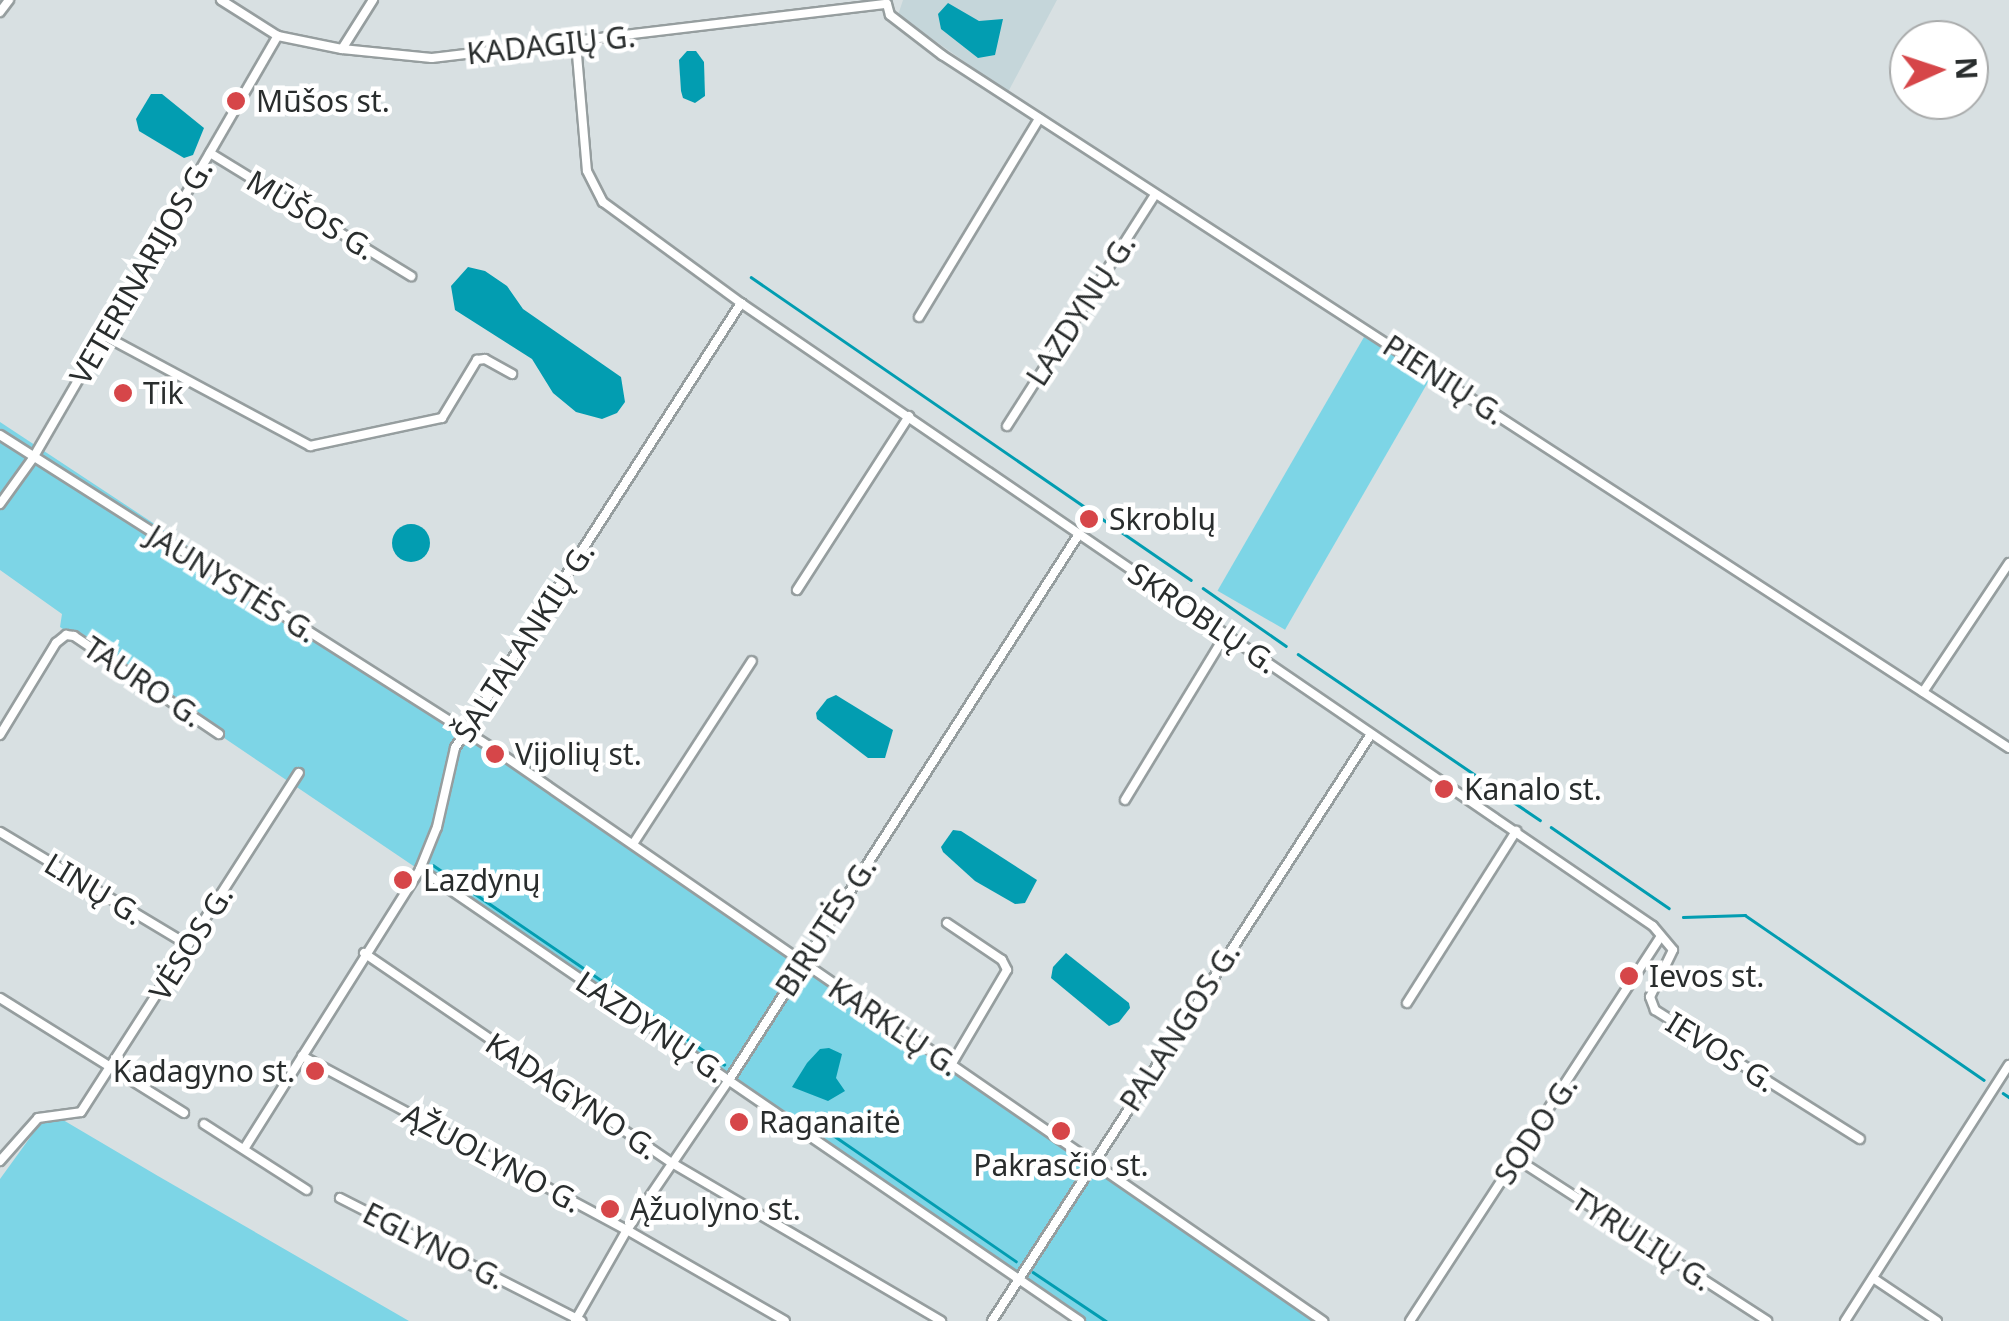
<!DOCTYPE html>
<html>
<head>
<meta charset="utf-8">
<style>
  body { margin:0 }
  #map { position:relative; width:2009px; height:1321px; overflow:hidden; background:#d8e0e2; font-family:"Noto Sans",sans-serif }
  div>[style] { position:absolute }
  .built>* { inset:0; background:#c5d6da }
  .green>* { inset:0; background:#7dd5e6; transform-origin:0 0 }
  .water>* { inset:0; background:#029db1 }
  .round { border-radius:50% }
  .stream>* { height:2.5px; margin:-1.25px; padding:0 1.25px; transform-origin:1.25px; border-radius:1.25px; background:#029db1 }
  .roads { filter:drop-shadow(2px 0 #969e9f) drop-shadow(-2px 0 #969e9f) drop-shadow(0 2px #969e9f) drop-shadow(0 -2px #969e9f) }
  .street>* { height:8px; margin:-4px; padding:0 4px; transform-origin:4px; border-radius:4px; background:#fff }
  .dots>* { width:28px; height:28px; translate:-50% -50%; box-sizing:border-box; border:5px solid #fff; border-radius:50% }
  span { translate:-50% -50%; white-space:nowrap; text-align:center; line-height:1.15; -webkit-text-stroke:9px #fff; paint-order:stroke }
  .street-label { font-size:30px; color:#292d2d }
  .poi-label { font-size:30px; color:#292d2d }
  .left { translate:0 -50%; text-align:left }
  .right { translate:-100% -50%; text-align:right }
  .north { position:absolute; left:1889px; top:20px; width:100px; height:100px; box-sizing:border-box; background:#fff; border:2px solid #a9abab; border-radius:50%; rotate:87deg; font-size:28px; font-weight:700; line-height:40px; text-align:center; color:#292d2d }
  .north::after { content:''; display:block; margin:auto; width:35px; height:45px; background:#d64649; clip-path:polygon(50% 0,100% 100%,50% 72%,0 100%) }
</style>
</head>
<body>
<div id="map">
  <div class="built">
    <i style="clip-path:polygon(903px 0,1057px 0,1008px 92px,898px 15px)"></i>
  </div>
  <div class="green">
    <i style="left:1364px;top:337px;width:78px;height:293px;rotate:30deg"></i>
    <i style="clip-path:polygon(0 422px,441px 713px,1323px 1321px,1080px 1321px,427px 869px,415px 867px,60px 627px,62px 614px,0 570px)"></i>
    <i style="clip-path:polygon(58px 1117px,158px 1176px,409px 1321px,0 1321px,0 1179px,42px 1121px)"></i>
  </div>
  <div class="water">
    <i style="clip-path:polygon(948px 3px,979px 21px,1003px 19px,995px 55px,978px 58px,941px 29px,938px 14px)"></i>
    <i style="clip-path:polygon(687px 51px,696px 51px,704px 62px,705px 96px,695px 103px,683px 98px,681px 91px,679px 60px)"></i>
    <i style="clip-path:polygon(151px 94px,162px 94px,204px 128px,193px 155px,184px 158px,139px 131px,136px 119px)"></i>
    <i style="clip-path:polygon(468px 267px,485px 271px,507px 286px,523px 309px,621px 377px,625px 402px,617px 413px,602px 419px,576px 412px,553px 393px,532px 359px,455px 310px,451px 286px)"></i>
    <i class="round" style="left:392px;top:524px;width:38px;height:38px"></i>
    <i style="clip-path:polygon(836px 695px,893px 730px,885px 758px,868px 758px,817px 719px,816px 713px,827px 699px)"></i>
    <i style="clip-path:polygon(953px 830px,961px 831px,1037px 880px,1025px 903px,1015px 904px,975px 881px,943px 852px,941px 847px)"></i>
    <i style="clip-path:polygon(1066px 953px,1129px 1003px,1130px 1008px,1119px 1022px,1109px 1026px,1051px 978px,1053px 967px)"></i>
    <i style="clip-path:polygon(829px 1048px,842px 1054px,836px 1078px,845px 1091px,828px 1101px,792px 1087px,807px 1063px,820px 1049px)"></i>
  </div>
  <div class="stream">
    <i style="left:751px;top:277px;width:534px;rotate:34.55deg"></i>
    <i style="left:1203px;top:588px;width:101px;rotate:34.9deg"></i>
    <i style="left:1298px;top:654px;width:241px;rotate:34.3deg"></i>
    <i style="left:1506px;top:797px;width:41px;rotate:34.1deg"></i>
    <i style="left:1551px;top:827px;width:143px;rotate:34.5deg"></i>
    <i style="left:433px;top:865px;width:353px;rotate:34.4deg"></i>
    <i style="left:1683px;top:917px;width:62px;rotate:-1.8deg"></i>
    <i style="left:1745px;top:915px;width:290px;rotate:34.6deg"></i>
    <i style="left:2003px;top:1093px;width:7px;rotate:34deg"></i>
    <i style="left:820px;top:1126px;width:238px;rotate:34.6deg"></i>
    <i style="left:1033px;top:1272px;width:88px;rotate:33.9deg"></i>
  </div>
  <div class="roads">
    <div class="street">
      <i style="left:221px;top:0;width:67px;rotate:32.3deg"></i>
      <i style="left:278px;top:36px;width:65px;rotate:11.5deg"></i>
      <i style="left:342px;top:49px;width:90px;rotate:5.7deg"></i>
      <i style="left:432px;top:58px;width:458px;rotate:-6.8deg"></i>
      <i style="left:887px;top:4px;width:11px;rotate:75deg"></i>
      <i style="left:890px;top:15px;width:66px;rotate:37.6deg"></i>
      <i style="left:942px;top:55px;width:1272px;rotate:33deg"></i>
      <i style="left:0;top:12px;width:15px;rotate:-53deg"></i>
      <i style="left:576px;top:43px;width:128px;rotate:85.1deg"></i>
      <i style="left:587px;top:171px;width:35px;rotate:63deg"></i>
      <i style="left:603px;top:202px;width:171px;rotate:36.2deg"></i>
      <i style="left:741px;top:303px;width:1104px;rotate:34.34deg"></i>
      <i style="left:1653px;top:926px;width:31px;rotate:50deg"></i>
      <i style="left:1673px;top:950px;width:52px;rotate:116.1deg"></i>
      <i style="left:1650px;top:997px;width:14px;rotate:69deg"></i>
      <i style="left:1655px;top:1010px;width:242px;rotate:32.2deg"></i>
      <i style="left:342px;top:49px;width:58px;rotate:-57.7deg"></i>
      <i style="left:210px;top:153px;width:236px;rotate:31.5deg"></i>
      <i style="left:919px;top:317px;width:232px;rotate:-58.8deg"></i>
      <i style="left:105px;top:336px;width:233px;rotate:28.2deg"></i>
      <i style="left:310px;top:446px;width:135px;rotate:-12deg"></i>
      <i style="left:442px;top:418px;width:68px;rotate:-58.9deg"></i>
      <i style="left:477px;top:360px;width:8px;rotate:-7deg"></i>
      <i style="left:485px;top:359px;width:31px;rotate:29deg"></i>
      <i style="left:1007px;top:426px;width:274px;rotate:-57.4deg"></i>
      <i style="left:0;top:435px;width:589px;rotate:32.45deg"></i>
      <i style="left:497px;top:751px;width:1004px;rotate:34.61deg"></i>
      <i style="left:0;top:504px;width:57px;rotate:-54.3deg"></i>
      <i style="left:33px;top:458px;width:488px;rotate:-59.9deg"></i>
      <i style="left:797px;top:590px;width:207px;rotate:-57.2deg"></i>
      <i style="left:1923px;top:692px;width:155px;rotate:-56.3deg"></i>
      <i style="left:0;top:735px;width:108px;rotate:-58.7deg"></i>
      <i style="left:56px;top:643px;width:13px;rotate:-39deg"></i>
      <i style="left:66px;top:635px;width:8px;rotate:7deg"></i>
      <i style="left:74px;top:636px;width:175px;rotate:34.1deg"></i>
      <i style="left:1125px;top:800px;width:194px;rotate:-58.7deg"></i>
      <i style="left:0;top:832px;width:219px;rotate:31deg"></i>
      <i style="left:633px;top:844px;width:218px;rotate:-57deg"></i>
      <i style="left:420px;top:869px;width:800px;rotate:34.41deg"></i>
      <i style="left:947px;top:923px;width:66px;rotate:33.9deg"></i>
      <i style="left:1002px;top:960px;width:11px;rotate:63deg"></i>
      <i style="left:1007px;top:970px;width:110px;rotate:120.5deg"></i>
      <i style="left:364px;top:953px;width:373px;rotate:34.3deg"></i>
      <i style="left:672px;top:1163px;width:312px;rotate:30.4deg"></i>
      <i style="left:0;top:998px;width:217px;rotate:32deg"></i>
      <i style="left:1407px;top:1003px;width:204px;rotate:-57.6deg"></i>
      <i style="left:302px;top:1056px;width:369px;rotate:28.2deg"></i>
      <i style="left:627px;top:1230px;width:182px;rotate:29.9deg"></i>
      <i style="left:204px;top:1124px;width:122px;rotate:32.7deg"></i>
      <i style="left:244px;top:1149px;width:331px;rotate:-57.8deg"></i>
      <i style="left:420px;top:869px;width:45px;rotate:-68deg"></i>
      <i style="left:437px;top:827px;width:81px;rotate:-77.2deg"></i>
      <i style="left:455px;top:748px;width:529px;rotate:-57.27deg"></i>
      <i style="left:1517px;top:1159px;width:298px;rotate:32.9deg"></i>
      <i style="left:0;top:1161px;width:57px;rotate:-48.5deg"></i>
      <i style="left:38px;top:1118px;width:43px;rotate:-7.9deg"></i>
      <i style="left:81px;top:1112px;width:403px;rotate:-57.3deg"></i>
      <i style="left:340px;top:1198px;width:271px;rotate:27deg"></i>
      <i style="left:1873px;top:1278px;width:77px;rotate:33.9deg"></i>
      <i style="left:575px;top:1321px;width:105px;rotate:-60.3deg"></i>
      <i style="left:627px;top:1230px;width:181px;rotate:-55.8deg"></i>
      <i style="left:729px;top:1080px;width:649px;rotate:-57.34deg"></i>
      <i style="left:992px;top:1321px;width:699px;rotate:-57.15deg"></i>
      <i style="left:1410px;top:1321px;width:458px;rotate:-56.9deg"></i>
      <i style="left:1845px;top:1321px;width:304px;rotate:-57.4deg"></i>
    </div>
  </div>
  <div class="dots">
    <i style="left:236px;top:101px;background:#d64649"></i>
    <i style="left:123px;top:393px;background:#d64649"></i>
    <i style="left:1089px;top:519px;background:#d64649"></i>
    <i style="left:495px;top:754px;background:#d64649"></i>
    <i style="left:1444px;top:789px;background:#d64649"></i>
    <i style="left:403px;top:880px;background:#d64649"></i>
    <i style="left:1629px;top:976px;background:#d64649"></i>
    <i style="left:315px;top:1071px;background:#d64649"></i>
    <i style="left:739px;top:1122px;background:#d64649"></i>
    <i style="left:1061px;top:1131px;background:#d64649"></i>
    <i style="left:610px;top:1209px;background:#d64649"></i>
  </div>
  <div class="street-label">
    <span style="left:551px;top:45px;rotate:-6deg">KADAGIŲ G.</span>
    <span style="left:311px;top:215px;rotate:31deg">MŪŠOS G.</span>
    <span style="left:141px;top:272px;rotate:-60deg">VETERINARIJOS G.</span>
    <span style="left:1081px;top:310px;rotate:-57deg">LAZDYNŲ G.</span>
    <span style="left:1444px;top:380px;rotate:33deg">PIENIŲ G.</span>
    <span style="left:232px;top:584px;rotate:32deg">JAUNYSTĖS G.</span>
    <span style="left:1203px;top:618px;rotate:34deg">SKROBLŲ G.</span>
    <span style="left:524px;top:642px;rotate:-57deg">ŠALTALANKIŲ G.</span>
    <span style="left:143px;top:682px;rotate:34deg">TAURO G.</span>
    <span style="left:94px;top:889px;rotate:31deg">LINŲ G.</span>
    <span style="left:826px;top:927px;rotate:-57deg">BIRUTĖS G.</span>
    <span style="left:191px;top:943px;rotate:-58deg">VĖSOS G.</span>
    <span style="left:651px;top:1027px;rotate:34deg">LAZDYNŲ G.</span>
    <span style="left:894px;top:1027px;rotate:34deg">KARKLŲ G.</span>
    <span style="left:1180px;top:1027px;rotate:-57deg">PALANGOS G.</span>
    <span style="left:1721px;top:1052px;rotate:32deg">IEVOS G.</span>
    <span style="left:572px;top:1096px;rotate:34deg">KADAGYNO G.</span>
    <span style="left:1536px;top:1130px;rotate:-56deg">SODO G.</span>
    <span style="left:492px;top:1158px;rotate:28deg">ĄŽUOLYNO G.</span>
    <span style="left:1642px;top:1240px;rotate:33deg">TYRULIŲ G.</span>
    <span style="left:434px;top:1246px;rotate:27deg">EGLYNO G.</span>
  </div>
  <div class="poi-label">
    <span class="left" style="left:256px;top:101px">Mūšos st.</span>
    <span class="left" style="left:143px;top:393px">Tik</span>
    <span class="left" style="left:1109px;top:519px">Skroblų</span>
    <span class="left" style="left:515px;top:754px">Vijolių st.</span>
    <span class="left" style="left:1464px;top:789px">Kanalo st.</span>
    <span class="left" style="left:423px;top:880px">Lazdynų</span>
    <span class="left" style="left:1649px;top:976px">Ievos st.</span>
    <span class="right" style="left:295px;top:1071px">Kadagyno st.</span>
    <span class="left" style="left:759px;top:1122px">Raganaitė</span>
    <span style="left:1061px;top:1165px">Pakrasčio st.</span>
    <span class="left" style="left:630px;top:1209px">Ąžuolyno st.</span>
  </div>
  <div class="north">N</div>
</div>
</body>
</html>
